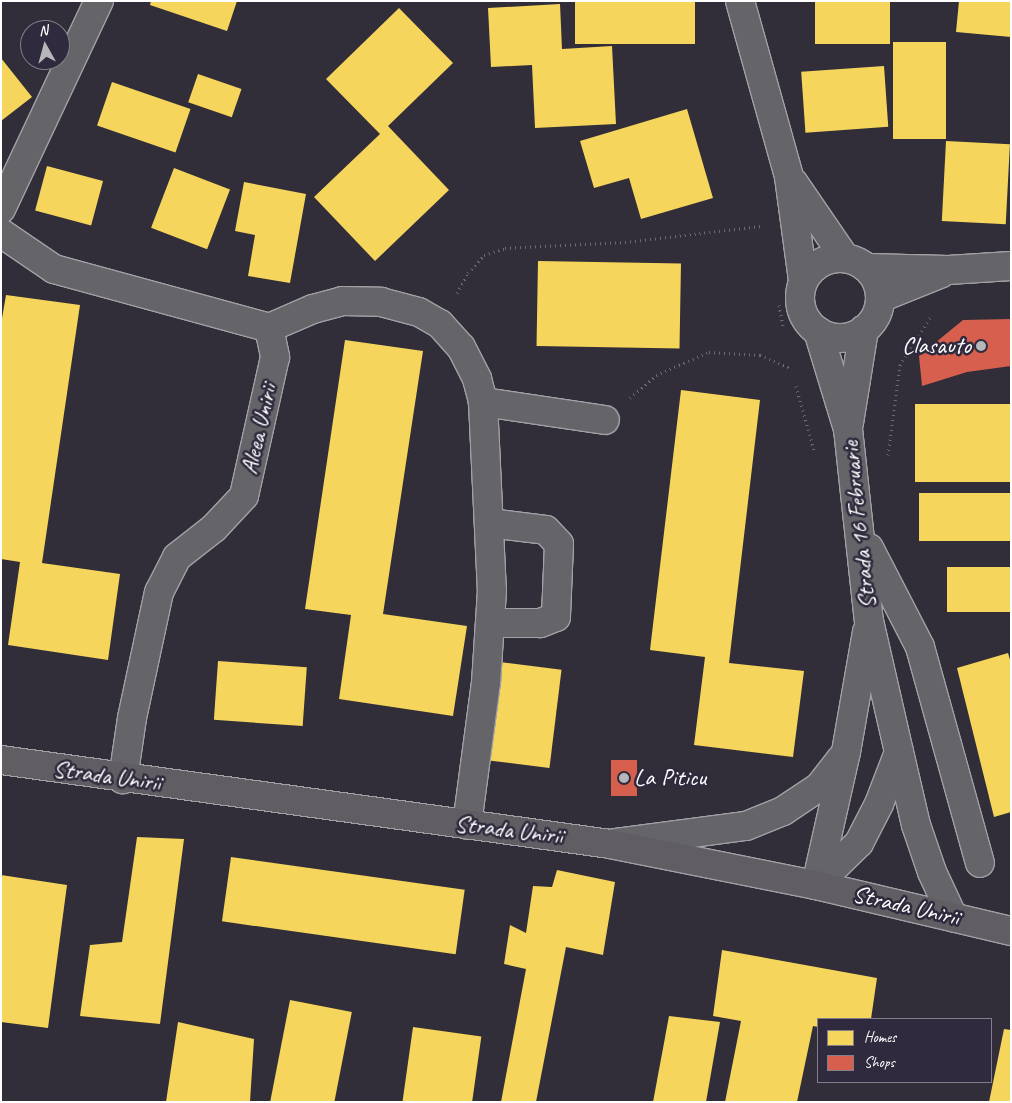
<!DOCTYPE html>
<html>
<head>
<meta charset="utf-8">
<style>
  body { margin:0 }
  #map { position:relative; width:1012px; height:1103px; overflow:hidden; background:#312e39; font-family:Caveat,sans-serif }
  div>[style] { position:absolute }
  .homes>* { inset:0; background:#f6d55c; transform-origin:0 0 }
  .shops>* { inset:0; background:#d6604d; transform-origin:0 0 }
  .path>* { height:3px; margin-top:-1.5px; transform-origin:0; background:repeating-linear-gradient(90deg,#6d6b71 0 1px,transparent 0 5px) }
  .roads { filter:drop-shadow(1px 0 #a2a1a6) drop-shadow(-1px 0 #a2a1a6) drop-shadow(0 1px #a2a1a6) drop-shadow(0 -1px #a2a1a6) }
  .minor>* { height:28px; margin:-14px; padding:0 14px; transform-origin:14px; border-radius:14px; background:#656469 }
  .minor>.ring { margin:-14px; padding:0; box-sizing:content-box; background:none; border:28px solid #656469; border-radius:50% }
  .major>* { height:28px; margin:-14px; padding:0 14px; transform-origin:14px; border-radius:14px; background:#615e63 }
  .dots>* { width:14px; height:14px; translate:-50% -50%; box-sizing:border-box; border:2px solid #2f2a3d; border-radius:50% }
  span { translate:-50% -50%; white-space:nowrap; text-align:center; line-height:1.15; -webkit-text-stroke:5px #2f2a3d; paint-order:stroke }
  .poi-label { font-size:24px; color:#fff }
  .right { translate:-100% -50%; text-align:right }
  .left { translate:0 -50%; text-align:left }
  .street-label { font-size:24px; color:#fff }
  .frame { position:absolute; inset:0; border:2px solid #fff; pointer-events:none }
  .legend { position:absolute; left:817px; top:1018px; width:175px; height:65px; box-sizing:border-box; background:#2f2a3d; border:1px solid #827f8b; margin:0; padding:6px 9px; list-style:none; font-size:15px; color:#fff }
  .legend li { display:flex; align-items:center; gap:10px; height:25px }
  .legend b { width:25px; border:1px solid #827f8b }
  .north { position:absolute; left:20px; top:20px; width:50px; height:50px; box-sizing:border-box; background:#2f2a3d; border:1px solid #827f8b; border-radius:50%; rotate:353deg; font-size:14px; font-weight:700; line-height:20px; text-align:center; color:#fff }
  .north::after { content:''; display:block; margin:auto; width:18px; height:22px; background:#b7b6ba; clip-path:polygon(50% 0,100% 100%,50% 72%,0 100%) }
</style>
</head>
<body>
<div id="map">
  <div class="homes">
    <i style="clip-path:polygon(151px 1px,237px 1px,227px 31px,150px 5px)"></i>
    <i style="left:575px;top:1px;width:120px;height:43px"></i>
    <i style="left:815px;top:1px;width:75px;height:43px"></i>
    <i style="clip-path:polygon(959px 1px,1011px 1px,1011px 37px,956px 32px)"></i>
    <i style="clip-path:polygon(560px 4px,562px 49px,612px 46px,616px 124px,535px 128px,532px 65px,491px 67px,488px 8px)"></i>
    <i style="clip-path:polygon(399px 8px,453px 63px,388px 126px,449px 190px,375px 261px,314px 197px,380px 134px,326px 79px)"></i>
    <i style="left:893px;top:42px;width:53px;height:97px"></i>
    <i style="clip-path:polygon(1px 58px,32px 97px,1px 121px)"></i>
    <i style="left:884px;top:66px;width:61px;height:83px;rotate:86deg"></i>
    <i style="left:198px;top:74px;width:46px;height:30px;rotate:19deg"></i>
    <i style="left:112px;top:82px;width:83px;height:46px;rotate:19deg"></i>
    <i style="clip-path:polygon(687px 109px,713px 198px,641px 219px,629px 178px,594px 188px,580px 141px)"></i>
    <i style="left:946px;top:141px;width:64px;height:80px;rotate:3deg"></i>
    <i style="left:47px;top:166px;width:58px;height:46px;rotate:15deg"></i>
    <i style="left:174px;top:168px;width:60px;height:64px;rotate:21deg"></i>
    <i style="clip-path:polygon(244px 182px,306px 194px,290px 283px,248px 276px,255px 235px,235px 231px)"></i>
    <i style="left:538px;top:261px;width:143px;height:85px;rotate:1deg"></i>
    <i style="clip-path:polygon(6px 295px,80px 305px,42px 563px,120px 574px,108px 660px,8px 645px,20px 562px,1px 559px,1px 324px)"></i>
    <i style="clip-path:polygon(345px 340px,423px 351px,383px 614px,467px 626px,453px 716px,339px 699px,351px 615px,305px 609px)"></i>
    <i style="clip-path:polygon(681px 390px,760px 400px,729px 663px,804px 671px,793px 757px,694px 745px,705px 657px,650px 650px)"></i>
    <i style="left:1011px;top:404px;width:78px;height:96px;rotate:90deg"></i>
    <i style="left:1011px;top:493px;width:48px;height:92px;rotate:90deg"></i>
    <i style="left:1011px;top:567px;width:45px;height:64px;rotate:90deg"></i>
    <i style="clip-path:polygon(1008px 653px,1011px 663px,1011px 812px,994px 817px,957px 668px)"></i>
    <i style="left:218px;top:661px;width:89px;height:59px;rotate:4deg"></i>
    <i style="left:499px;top:662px;width:63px;height:99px;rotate:7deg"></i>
    <i style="clip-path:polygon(137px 837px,184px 839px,160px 1024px,80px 1016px,90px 945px,122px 942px)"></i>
    <i style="left:231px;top:857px;width:236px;height:65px;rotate:8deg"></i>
    <i style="clip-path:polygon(557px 870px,615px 882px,603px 955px,566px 947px,536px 1102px,501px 1102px,526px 969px,504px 964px,510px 925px,526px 933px,533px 886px,552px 887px)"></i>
    <i style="clip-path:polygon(1px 875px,67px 885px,48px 1028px,1px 1022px)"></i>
    <i style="clip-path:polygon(722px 950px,877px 978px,871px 1019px,818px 1019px,818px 1027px,813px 1026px,797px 1102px,725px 1102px,741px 1021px,713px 1016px)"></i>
    <i style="left:290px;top:1000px;width:63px;height:103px;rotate:11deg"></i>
    <i style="clip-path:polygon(669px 1016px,720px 1022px,706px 1102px,653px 1102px)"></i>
    <i style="clip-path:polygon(178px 1022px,254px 1039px,250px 1102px,166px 1102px)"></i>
    <i style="left:413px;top:1027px;width:69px;height:76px;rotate:8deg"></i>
    <i style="clip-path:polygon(1004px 1029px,1011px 1030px,1011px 1102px,989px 1102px)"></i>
  </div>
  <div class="shops">
    <i style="clip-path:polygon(1011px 319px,1011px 366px,967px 372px,922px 386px,919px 356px,963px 320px)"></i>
    <i style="left:611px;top:760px;width:26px;height:36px"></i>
  </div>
  <div class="path">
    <i style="left:457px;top:293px;width:23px;rotate:-61deg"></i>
    <i style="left:468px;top:273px;width:24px;rotate:-48deg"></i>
    <i style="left:484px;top:255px;width:22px;rotate:-18deg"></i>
    <i style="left:505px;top:248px;width:120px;rotate:-2.9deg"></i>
    <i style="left:625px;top:242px;width:137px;rotate:-6.7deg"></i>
    <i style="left:779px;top:305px;width:21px;rotate:79deg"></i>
    <i style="left:796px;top:386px;width:66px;rotate:74.3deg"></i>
    <i style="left:630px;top:398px;width:35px;rotate:-41deg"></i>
    <i style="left:656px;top:375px;width:58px;rotate:-23.5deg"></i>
    <i style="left:709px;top:352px;width:51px;rotate:3.4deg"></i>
    <i style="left:760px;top:355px;width:34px;rotate:23deg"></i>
    <i style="left:888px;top:455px;width:91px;rotate:-82.4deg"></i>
    <i style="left:900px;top:365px;width:58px;rotate:-57.7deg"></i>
  </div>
  <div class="roads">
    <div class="minor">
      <i style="left:740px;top:1px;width:183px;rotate:74.4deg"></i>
      <i style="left:789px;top:177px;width:104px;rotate:82.3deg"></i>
      <i style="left:793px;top:182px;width:92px;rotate:55.6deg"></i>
      <i style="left:1px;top:209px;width:230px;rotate:-64.8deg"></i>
      <i style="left:1px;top:233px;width:64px;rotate:34.2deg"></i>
      <i style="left:54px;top:269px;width:223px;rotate:15.3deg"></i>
      <i style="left:269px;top:328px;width:30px;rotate:78deg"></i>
      <i style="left:275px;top:357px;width:142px;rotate:102.6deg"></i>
      <i style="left:244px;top:496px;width:44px;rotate:133.2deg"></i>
      <i style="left:214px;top:528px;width:47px;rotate:141.9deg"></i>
      <i style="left:177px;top:557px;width:39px;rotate:117deg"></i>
      <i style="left:159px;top:592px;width:129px;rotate:102.1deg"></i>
      <i style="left:132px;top:718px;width:62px;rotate:98.4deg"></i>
      <i class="ring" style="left:800px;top:258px;width:52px;height:52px"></i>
      <i style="left:867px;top:268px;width:81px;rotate:1.4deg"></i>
      <i style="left:948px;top:270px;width:63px;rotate:-3.6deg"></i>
      <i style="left:880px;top:298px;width:65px;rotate:-21.8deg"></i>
      <i style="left:269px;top:328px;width:48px;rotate:-23.4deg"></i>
      <i style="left:313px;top:309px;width:30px;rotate:-15deg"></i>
      <i style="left:342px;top:301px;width:39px;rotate:1deg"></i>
      <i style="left:381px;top:302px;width:39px;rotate:15deg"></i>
      <i style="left:419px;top:312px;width:24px;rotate:30deg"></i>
      <i style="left:440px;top:324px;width:31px;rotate:48deg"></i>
      <i style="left:461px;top:347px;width:36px;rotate:63deg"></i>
      <i style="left:477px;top:379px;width:24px;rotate:75deg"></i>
      <i style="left:483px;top:402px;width:188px;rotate:87.3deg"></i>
      <i style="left:492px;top:590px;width:92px;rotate:93.7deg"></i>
      <i style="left:486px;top:682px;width:144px;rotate:97.6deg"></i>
      <i style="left:818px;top:331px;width:102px;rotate:73deg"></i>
      <i style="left:848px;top:429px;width:193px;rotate:83.8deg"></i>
      <i style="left:869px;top:621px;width:134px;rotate:77.1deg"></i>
      <i style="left:899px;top:752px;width:75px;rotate:76.9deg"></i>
      <i style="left:916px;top:825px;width:50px;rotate:71.2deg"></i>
      <i style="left:932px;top:872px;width:50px;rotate:65deg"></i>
      <i style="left:483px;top:402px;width:123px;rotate:8.4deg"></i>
      <i style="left:849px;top:423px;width:95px;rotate:-80.9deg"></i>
      <i style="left:489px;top:523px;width:57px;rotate:7deg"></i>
      <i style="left:546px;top:530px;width:19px;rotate:47deg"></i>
      <i style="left:559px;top:544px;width:73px;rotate:92.4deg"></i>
      <i style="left:556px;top:617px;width:17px;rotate:159deg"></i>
      <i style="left:540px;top:623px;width:50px;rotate:180deg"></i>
      <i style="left:869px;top:548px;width:111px;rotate:62.7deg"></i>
      <i style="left:920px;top:647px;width:224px;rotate:74.5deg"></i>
      <i style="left:616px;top:843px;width:131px;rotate:-7.5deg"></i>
      <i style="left:746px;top:826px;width:40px;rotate:-22deg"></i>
      <i style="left:783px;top:811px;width:43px;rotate:-33.7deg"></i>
      <i style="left:819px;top:787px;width:36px;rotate:-52deg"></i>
      <i style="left:816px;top:885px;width:136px;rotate:-77.3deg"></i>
      <i style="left:846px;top:752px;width:122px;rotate:-80.1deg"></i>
      <i style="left:816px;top:885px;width:60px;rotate:-44.3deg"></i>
      <i style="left:859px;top:843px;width:44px;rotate:-62.9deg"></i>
      <i style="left:879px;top:804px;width:56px;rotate:-69deg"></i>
    </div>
    <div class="major">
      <i style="left:1px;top:760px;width:615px;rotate:7.85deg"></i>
      <i style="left:610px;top:844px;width:210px;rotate:11.3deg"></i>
      <i style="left:816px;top:885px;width:200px;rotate:13.3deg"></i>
    </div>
  </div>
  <div class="dots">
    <i style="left:981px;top:346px;background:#b7b6ba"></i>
    <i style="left:624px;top:778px;background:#b7b6ba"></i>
  </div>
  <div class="poi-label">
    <span class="right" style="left:971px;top:346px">Clasauto</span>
    <span class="left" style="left:634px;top:778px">La Piticu</span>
  </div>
  <div class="street-label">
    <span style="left:259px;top:429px;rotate:-77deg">Aleea Unirii</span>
    <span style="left:859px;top:525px;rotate:-96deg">Strada 16 Februarie</span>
    <span style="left:107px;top:776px;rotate:8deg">Strada Unirii</span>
    <span style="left:509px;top:830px;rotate:7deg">Strada Unirii</span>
    <span style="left:906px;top:906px;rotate:13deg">Strada Unirii</span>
  </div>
  <div class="frame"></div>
  <ul class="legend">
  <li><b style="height:14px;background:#f6d55c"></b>Homes</li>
  <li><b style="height:14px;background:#d6604d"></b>Shops</li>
  </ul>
  <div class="north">N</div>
</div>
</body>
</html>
